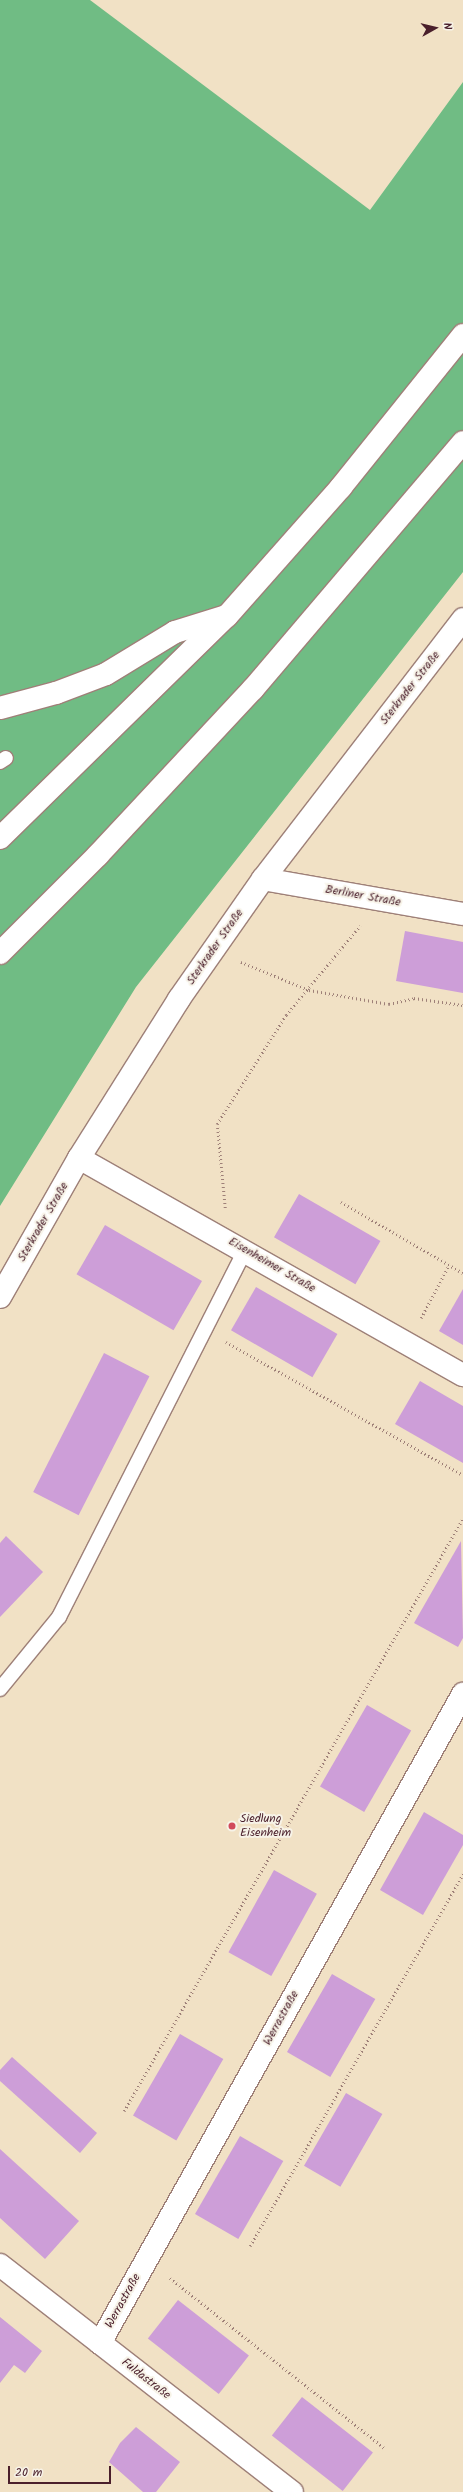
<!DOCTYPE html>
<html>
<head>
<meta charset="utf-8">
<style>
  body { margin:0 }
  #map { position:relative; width:463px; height:2492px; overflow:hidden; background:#f1e1c5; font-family:Kalam,sans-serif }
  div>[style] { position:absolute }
  .forest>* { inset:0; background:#70bc84 }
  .building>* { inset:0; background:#cd9ed8; transform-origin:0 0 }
  .path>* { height:2.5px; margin-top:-1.25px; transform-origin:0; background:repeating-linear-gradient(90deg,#9e8078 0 1px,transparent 0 4px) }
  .roads { filter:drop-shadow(1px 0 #9e8078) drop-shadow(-1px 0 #9e8078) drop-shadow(0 1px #9e8078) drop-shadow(0 -1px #9e8078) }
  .lane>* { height:14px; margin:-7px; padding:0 7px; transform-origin:7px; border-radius:7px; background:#fff }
  .street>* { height:22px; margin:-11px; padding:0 11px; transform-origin:11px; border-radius:11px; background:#fff }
  .secondary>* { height:22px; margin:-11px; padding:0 11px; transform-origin:11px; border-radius:11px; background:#fff }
  .highway>* { height:22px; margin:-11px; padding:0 11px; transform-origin:11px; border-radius:11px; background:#fff }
  .dots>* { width:11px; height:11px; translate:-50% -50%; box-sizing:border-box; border:2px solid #f7f3e8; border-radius:50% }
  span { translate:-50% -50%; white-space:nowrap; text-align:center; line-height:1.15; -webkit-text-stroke:4px #f7f3e8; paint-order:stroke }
  .street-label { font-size:12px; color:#4a1f2b }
  .poi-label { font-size:12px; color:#4a1f2b }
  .left { translate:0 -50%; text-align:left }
  .north { position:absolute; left:415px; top:8px; width:40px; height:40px; -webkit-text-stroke:3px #f7f3e8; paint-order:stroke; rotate:82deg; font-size:11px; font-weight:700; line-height:16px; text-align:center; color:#4a1f2b }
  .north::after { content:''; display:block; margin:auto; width:14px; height:18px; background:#4a1f2b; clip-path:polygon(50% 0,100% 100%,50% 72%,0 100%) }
  .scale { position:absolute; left:8px; top:2466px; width:103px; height:18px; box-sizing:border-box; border:2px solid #4a1f2b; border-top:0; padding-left:5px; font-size:12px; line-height:14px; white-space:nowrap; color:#4a1f2b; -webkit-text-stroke:3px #f7f3e8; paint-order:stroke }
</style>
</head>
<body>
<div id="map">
  <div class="forest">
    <i style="clip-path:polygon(0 0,90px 0,370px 210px,463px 82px,463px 572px,136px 987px,0 1206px)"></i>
  </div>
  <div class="building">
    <i style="clip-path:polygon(405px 931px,463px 942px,463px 993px,396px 981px)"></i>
    <i style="left:299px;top:1194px;width:94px;height:50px;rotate:30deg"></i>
    <i style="left:105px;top:1225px;width:112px;height:57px;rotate:30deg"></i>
    <i style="left:256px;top:1287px;width:94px;height:50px;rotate:30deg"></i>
    <i style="clip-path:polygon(463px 1289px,463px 1345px,439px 1331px)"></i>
    <i style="left:104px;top:1353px;width:51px;height:156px;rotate:27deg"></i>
    <i style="clip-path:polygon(420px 1381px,463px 1406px,463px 1463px,395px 1424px)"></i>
    <i style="clip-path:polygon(6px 1536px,43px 1572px,0 1617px,0 1543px)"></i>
    <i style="clip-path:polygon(461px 1541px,463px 1638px,458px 1647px,414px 1623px)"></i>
    <i style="left:367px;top:1705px;width:51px;height:94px;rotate:30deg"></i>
    <i style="clip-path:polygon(424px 1812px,463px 1835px,463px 1845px,423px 1915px,380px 1890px)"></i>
    <i style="left:274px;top:1870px;width:49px;height:94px;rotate:29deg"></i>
    <i style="left:332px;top:1974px;width:50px;height:90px;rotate:30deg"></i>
    <i style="left:180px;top:2034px;width:50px;height:94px;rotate:30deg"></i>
    <i style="clip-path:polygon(12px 2057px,97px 2133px,80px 2153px,0 2081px,0 2070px)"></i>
    <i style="left:346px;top:2093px;width:42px;height:84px;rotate:30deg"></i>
    <i style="left:240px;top:2136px;width:50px;height:90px;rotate:30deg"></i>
    <i style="clip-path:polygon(0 2149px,79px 2221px,45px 2259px,0 2218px)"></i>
    <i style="left:178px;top:2300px;width:90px;height:49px;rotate:38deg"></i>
    <i style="clip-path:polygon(0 2317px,42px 2351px,25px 2373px,14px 2365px,0 2383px)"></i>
    <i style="left:302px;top:2397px;width:90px;height:49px;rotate:38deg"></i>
    <i style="clip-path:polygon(136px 2427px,180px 2462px,156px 2492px,143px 2492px,109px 2462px,120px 2443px)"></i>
  </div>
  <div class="path">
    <i style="left:241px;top:962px;width:74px;rotate:22.4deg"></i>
    <i style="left:309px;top:990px;width:81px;rotate:9.9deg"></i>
    <i style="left:389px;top:1004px;width:26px;rotate:-13deg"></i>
    <i style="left:414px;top:998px;width:49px;rotate:8.1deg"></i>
    <i style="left:341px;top:1202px;width:141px;rotate:30.2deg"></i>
    <i style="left:225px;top:1208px;width:84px;rotate:-95.4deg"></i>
    <i style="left:217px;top:1124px;width:129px;rotate:-57.7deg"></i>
    <i style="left:286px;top:1015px;width:116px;rotate:-50.3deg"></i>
    <i style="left:421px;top:1318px;width:60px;rotate:-62.2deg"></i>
    <i style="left:226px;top:1342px;width:272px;rotate:29.3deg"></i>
    <i style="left:124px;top:2111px;width:683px;rotate:-60.24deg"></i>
    <i style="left:250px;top:2246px;width:429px;rotate:-60.2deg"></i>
    <i style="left:170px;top:2278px;width:275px;rotate:38.4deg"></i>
  </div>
  <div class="roads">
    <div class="lane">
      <i style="left:0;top:762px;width:7px;rotate:-34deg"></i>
      <i style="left:0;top:1689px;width:93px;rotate:-50.7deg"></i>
      <i style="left:59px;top:1617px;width:411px;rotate:-63.1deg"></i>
    </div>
    <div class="street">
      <i style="left:263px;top:879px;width:203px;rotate:9.9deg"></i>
      <i style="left:79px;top:1158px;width:441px;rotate:29.5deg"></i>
      <i style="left:0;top:2265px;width:370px;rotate:37.9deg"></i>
      <i style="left:100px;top:2343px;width:744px;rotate:-60.78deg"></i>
    </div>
    <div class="secondary">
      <i style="left:0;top:1297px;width:160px;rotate:-60.4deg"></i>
      <i style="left:79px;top:1158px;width:188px;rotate:-57.8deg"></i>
      <i style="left:179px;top:999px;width:146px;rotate:-55deg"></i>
      <i style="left:263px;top:879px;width:328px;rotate:-52.4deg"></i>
    </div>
    <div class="highway">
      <i style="left:0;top:708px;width:58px;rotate:-15deg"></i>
      <i style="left:56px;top:693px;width:53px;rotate:-20.8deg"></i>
      <i style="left:106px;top:674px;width:81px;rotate:-31.3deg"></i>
      <i style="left:175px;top:632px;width:53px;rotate:-17.4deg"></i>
      <i style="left:0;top:838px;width:318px;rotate:-44.4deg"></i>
      <i style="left:227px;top:616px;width:172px;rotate:-48.5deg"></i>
      <i style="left:341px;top:487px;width:195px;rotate:-51.2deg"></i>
      <i style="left:0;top:953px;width:139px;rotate:-45deg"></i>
      <i style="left:98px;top:855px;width:227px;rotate:-47deg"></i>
      <i style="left:253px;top:689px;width:324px;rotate:-49.6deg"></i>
    </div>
  </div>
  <div class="dots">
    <i style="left:232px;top:1826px;background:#d1495b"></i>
  </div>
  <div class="street-label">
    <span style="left:410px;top:688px;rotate:-52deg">Sterkrader Straße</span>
    <span style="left:363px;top:896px;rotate:10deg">Berliner Straße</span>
    <span style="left:215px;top:947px;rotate:-55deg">Sterkrader Straße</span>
    <span style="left:43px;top:1222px;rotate:-60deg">Sterkrader Straße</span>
    <span style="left:272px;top:1265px;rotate:30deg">Eisenheimer Straße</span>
    <span style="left:281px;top:2018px;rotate:-61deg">Werrastraße</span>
    <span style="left:123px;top:2301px;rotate:-61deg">Werrastraße</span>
    <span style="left:146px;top:2379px;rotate:38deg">Fuldastraße</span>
  </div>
  <div class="poi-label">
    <span class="left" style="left:240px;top:1826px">Siedlung<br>Eisenheim</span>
  </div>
  <div class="north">N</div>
  <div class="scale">20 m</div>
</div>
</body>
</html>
